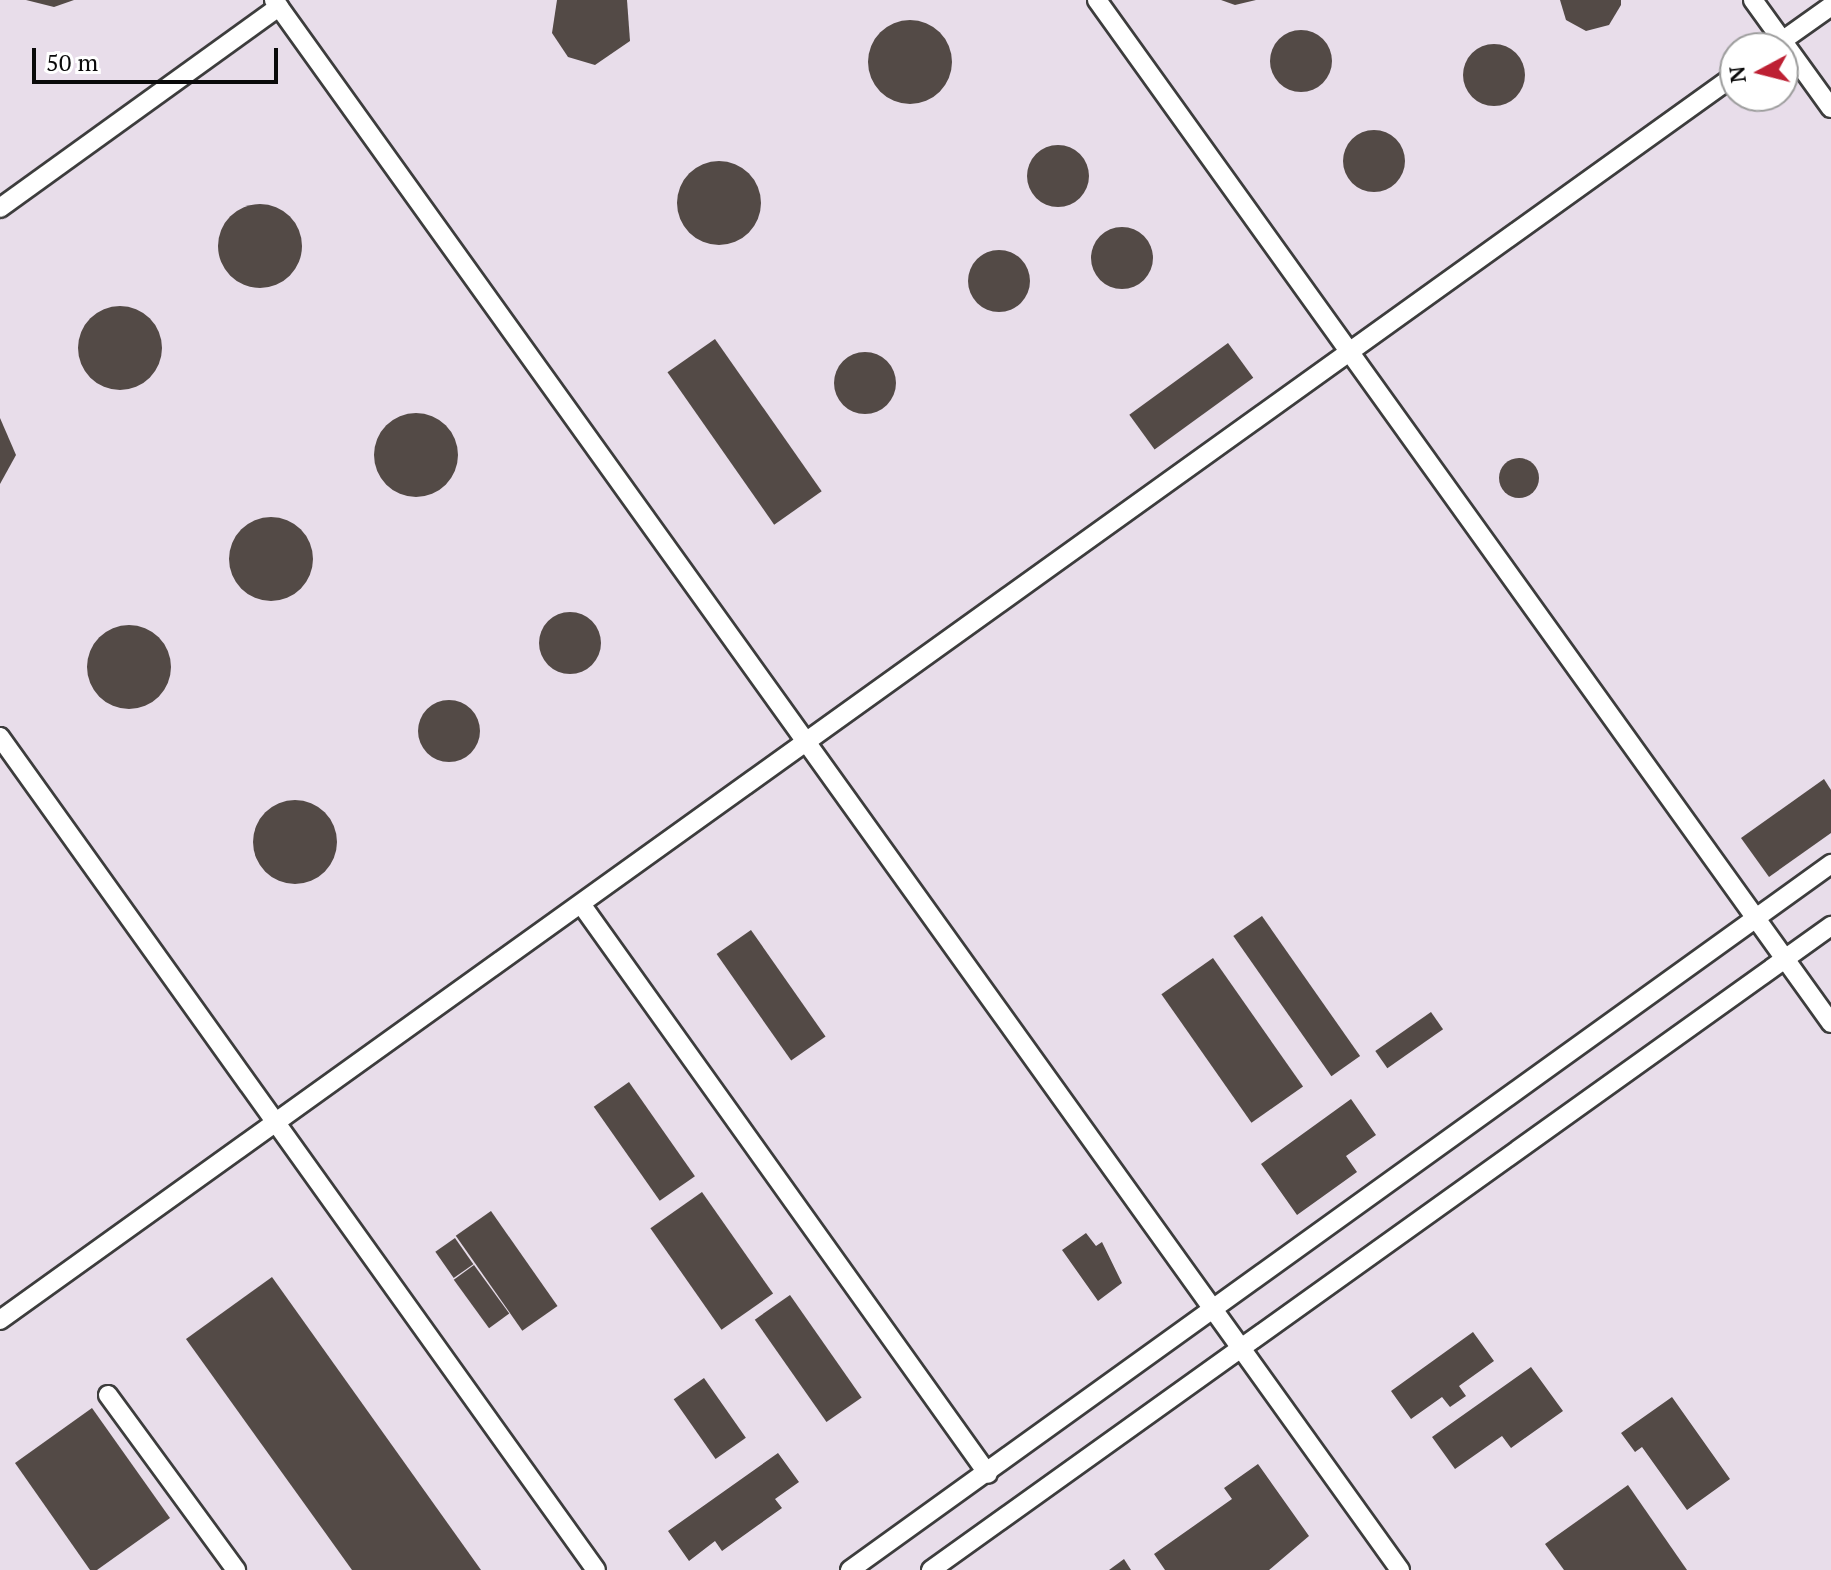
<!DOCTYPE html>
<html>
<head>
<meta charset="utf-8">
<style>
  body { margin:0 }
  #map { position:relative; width:1831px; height:1570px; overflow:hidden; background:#fff9e8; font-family:"PT Serif",serif }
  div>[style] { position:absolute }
  .industrial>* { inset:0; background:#e8ddea }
  .building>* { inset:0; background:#534a46; transform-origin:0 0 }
  .round { border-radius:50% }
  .roads { filter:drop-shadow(2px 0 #3d3d3d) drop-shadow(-2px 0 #3d3d3d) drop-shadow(0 2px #3d3d3d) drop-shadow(0 -2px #3d3d3d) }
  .lane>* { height:18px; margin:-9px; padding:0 9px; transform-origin:9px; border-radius:9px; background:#fff }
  span { translate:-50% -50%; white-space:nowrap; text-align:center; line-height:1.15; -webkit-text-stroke:8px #fff; paint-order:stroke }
  .north { position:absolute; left:1719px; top:32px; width:80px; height:80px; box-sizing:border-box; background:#fff; border:2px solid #9d9d9d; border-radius:50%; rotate:263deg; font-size:22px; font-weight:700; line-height:32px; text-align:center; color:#0a0a0a }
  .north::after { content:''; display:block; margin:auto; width:28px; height:36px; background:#bd2033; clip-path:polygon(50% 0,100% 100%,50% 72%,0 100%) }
  .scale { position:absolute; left:32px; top:48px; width:246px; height:36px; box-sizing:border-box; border:4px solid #0a0a0a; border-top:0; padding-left:10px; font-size:24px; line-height:28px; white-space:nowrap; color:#0a0a0a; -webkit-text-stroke:6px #fff; paint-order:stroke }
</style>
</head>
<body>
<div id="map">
  <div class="industrial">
    <i style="clip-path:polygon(evenodd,0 0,1831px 0,1831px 1570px,0 1570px,0 0,1735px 48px,1783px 48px,1783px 96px,1735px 96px,1735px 48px)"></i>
  </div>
  <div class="building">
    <i style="clip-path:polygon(26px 0,74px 0,54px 7px)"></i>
    <i style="clip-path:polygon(557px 0,627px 0,630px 41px,595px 65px,568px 57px,552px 33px)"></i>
    <i style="clip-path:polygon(1221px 0,1256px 0,1235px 5px)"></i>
    <i style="clip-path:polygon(1560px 0,1621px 0,1621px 5px,1609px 25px,1586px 31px,1566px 20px)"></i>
    <i class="round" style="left:868px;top:20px;width:84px;height:84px"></i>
    <i class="round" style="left:1270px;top:30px;width:62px;height:62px"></i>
    <i class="round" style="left:1463px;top:44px;width:62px;height:62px"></i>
    <i class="round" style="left:1343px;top:130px;width:62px;height:62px"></i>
    <i class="round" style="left:1027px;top:145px;width:62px;height:62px"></i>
    <i class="round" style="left:677px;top:161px;width:84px;height:84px"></i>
    <i class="round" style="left:218px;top:204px;width:84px;height:84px"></i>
    <i class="round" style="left:1091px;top:227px;width:62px;height:62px"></i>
    <i class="round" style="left:968px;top:250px;width:62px;height:62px"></i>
    <i class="round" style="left:78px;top:306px;width:84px;height:84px"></i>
    <i style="left:715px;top:339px;width:186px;height:58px;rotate:55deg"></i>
    <i style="left:1228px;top:343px;width:43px;height:122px;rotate:54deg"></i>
    <i class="round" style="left:834px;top:352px;width:62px;height:62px"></i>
    <i class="round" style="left:374px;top:413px;width:84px;height:84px"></i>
    <i style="clip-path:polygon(0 418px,16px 455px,0 484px)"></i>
    <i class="round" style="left:1499px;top:458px;width:40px;height:40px"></i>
    <i class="round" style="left:229px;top:517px;width:84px;height:84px"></i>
    <i class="round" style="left:539px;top:612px;width:62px;height:62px"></i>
    <i class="round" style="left:87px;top:625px;width:84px;height:84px"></i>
    <i class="round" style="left:418px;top:700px;width:62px;height:62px"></i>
    <i style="clip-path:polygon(1824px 779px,1831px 790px,1831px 833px,1769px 877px,1741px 838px)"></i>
    <i class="round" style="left:253px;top:800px;width:84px;height:84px"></i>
    <i style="left:1262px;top:916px;width:171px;height:35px;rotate:55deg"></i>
    <i style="left:751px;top:930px;width:130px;height:42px;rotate:55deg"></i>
    <i style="left:1213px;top:958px;width:157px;height:63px;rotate:55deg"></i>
    <i style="left:1431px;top:1012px;width:21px;height:68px;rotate:55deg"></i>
    <i style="left:629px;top:1082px;width:115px;height:43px;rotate:55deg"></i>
    <i style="clip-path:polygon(1351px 1099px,1376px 1135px,1346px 1156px,1357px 1172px,1297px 1215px,1261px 1164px)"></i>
    <i style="left:702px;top:1192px;width:124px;height:63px;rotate:55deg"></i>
    <i style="left:491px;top:1211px;width:116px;height:43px;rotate:55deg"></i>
    <i style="clip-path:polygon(1086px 1233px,1096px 1246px,1102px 1242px,1122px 1283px,1098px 1301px,1062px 1250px)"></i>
    <i style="left:455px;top:1238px;width:32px;height:24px;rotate:55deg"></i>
    <i style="left:474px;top:1265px;width:60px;height:25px;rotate:54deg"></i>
    <i style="clip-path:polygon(272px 1277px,481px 1570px,352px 1570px,186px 1339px)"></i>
    <i style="left:790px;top:1295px;width:125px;height:43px;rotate:55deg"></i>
    <i style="clip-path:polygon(1473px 1332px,1494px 1361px,1459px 1386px,1466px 1396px,1450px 1407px,1442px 1397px,1411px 1419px,1391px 1391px)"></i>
    <i style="clip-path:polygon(1531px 1367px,1563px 1411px,1511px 1448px,1502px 1436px,1455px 1469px,1432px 1437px)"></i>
    <i style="left:704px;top:1378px;width:73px;height:37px;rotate:55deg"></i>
    <i style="clip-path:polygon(1672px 1397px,1730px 1479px,1687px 1510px,1642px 1447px,1635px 1452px,1621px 1433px)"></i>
    <i style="clip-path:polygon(92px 1408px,170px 1518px,97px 1570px,90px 1570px,15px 1463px)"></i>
    <i style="clip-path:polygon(778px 1453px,799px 1482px,775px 1499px,782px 1508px,722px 1551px,715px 1541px,689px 1561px,668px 1531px)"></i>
    <i style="clip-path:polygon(1258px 1464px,1309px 1536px,1269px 1570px,1165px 1570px,1154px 1554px,1232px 1499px,1224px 1488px)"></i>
    <i style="clip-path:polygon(1628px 1485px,1687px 1570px,1564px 1570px,1545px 1544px)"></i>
    <i style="clip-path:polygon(1124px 1559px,1131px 1570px,1109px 1570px)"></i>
  </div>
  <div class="roads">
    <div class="lane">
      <i style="left:274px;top:0;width:1932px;rotate:54.35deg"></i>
      <i style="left:1097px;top:0;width:1259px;rotate:54.34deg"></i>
      <i style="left:1753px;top:0;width:133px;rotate:54.2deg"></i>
      <i style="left:1772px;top:48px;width:72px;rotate:-35.4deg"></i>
      <i style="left:0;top:208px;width:344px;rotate:-35.8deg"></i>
      <i style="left:0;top:737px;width:1024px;rotate:54.42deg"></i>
      <i style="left:581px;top:904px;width:700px;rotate:54.47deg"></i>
      <i style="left:0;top:1320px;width:2135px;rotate:-35.66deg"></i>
      <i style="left:108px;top:1395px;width:217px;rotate:53.8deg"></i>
      <i style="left:850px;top:1570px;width:1209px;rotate:-35.74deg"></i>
      <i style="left:931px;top:1570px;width:1107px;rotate:-35.59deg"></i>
    </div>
  </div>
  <div class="north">N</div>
  <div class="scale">50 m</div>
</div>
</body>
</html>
